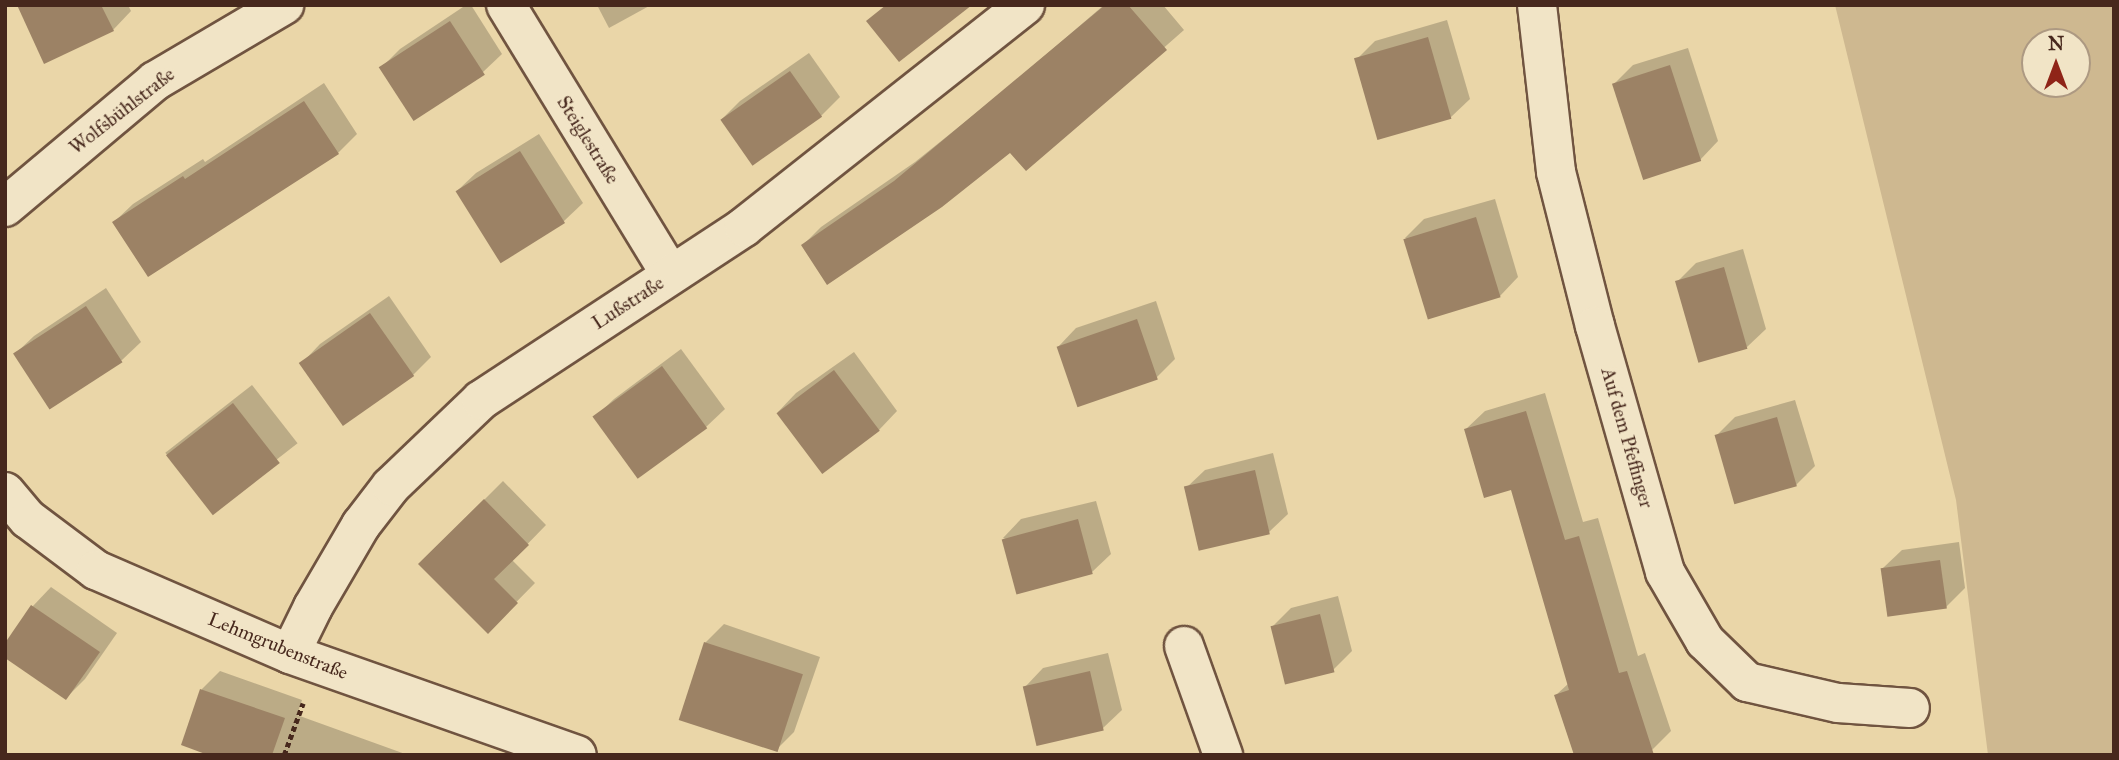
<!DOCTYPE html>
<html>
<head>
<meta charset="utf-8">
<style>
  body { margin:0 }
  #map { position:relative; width:2119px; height:760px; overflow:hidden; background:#ead6a8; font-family:"IM FELL Great Primer",serif }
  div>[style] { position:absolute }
  .green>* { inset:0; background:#ceb890 }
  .shadow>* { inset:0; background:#0003; transform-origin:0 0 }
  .building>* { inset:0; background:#9c8265; transform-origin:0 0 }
  .path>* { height:4.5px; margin-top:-2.25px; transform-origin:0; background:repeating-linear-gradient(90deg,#47281d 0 5px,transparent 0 8.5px) }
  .roads { filter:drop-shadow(2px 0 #705440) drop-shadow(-2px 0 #705440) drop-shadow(0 2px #705440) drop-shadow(0 -2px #705440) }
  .street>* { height:38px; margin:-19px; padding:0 19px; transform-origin:19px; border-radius:19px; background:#f1e4c6 }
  span { translate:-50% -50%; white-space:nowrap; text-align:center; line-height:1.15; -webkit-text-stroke:7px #f1e4c6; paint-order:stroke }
  .street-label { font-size:19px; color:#47281d }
  .frame { position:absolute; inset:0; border:7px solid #47281d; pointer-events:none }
  .north { position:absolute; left:2021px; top:28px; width:70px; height:70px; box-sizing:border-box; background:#f1e4c6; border:2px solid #ad9982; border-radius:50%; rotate:0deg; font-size:19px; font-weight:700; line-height:28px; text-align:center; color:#47281d }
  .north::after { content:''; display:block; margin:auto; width:24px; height:32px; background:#8f2418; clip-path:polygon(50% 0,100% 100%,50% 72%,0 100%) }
</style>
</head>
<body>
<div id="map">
  <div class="green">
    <i style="clip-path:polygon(evenodd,1835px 5px,2114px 5px,2114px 755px,1988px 755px,1956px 500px,1835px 5px,2035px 42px,2077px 42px,2077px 84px,2035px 84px,2035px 42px)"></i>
  </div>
  <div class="shadow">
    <i style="clip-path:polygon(19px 5px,128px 5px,131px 11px,113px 30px)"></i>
    <i style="clip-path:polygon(466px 5px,471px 5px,502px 54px,483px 72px,381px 68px,400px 49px)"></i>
    <i style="clip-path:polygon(597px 5px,651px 5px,609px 28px)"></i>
    <i style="clip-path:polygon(1104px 5px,1163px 5px,1184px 30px,1026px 169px,1010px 150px,803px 245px,821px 227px,915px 162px,1001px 93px)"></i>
    <i style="clip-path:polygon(1447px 20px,1470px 99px,1451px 117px,1356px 60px,1375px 41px)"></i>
    <i style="clip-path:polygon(1688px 48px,1718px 141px,1700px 160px,1614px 84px,1633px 65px)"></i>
    <i style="clip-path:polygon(809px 53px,840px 97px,821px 116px,722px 119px,740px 101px)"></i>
    <i style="clip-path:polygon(324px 83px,357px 134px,338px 153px,114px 222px,133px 204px,203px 159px,205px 162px)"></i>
    <i style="clip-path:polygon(539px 134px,583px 203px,564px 221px,500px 261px,457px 191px,476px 173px)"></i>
    <i style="clip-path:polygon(1495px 199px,1518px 277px,1500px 296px,1405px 238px,1424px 219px)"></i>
    <i style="clip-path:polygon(1743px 249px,1766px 329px,1747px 347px,1677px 282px,1696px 263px)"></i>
    <i style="clip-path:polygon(106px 288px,141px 342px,122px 360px,50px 407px,15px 354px,34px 336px)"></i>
    <i style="clip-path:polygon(389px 296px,431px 357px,413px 375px,302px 363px,320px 344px)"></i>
    <i style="clip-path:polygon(1156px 301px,1175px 359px,1157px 377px,1058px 347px,1076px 328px)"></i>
    <i style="clip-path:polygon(681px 349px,725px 409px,706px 427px,639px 476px,595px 417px,614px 399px)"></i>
    <i style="clip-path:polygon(854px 352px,897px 411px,879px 430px,778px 412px,796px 393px)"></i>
    <i style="left:252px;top:385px;width:74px;height:110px;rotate:52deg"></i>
    <i style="clip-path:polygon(1545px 393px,1583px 522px,1598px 518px,1638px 656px,1645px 653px,1671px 731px,1652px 750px,1556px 695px,1569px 683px,1512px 488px,1466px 429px,1485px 411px)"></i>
    <i style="clip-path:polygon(1795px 400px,1815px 466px,1796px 485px,1716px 436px,1735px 417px)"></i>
    <i style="clip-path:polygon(1273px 453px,1288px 514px,1269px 532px,1186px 488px,1205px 470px)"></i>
    <i style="clip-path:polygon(503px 481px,546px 525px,512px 560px,535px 583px,488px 631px,420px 564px)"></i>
    <i style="clip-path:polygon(1096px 501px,1111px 554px,1092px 572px,1003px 538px,1021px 519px)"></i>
    <i style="clip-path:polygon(1959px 542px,1965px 588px,1946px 607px,1883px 568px,1902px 550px)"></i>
    <i style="clip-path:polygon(51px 587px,117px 633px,85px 679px,66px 698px,5px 646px,33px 606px)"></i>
    <i style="clip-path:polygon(1338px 596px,1352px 651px,1333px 670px,1272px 627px,1291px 608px)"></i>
    <i style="clip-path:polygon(724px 624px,820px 657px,794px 732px,775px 751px,705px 643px)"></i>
    <i style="clip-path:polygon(1108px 653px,1122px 710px,1103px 728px,1025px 687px,1043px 668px)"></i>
    <i style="clip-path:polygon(220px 671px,302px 700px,297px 715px,408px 755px,214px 755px,183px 744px,202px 689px)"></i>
  </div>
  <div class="building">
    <i style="clip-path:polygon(17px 5px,101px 5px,114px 31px,44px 64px)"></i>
    <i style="clip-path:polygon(886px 5px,972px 5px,899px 62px,866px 21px)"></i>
    <i style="clip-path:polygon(1105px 5px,1128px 5px,1167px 50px,1026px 171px,1010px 153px,942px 207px,827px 285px,801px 245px,894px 181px)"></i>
    <i style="left:450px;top:21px;width:64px;height:85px;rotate:57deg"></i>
    <i style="left:1428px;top:37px;width:85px;height:77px;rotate:74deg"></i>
    <i style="left:1670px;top:65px;width:101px;height:61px;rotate:72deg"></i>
    <i style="left:790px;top:71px;width:56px;height:85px;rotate:55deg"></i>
    <i style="clip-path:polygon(304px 101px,339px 154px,148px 277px,112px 222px,183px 176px,185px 179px)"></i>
    <i style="left:520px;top:151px;width:85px;height:76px;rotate:58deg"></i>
    <i style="left:1476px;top:217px;width:84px;height:76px;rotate:73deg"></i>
    <i style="left:1724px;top:267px;width:85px;height:51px;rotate:74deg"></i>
    <i style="left:86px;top:306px;width:67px;height:87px;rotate:57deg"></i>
    <i style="left:370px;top:313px;width:77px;height:87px;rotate:55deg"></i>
    <i style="left:1137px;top:319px;width:64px;height:85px;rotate:71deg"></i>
    <i style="left:662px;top:366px;width:77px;height:86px;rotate:54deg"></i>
    <i style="left:834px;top:370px;width:76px;height:72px;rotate:53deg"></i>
    <i style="left:233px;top:403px;width:76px;height:85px;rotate:52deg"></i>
    <i style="clip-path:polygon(1526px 411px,1565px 540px,1579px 536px,1619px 673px,1627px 671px,1654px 755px,1574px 755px,1554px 695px,1569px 690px,1511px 490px,1484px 498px,1464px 429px)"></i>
    <i style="left:1777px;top:417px;width:72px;height:65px;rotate:74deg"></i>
    <i style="left:1255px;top:470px;width:66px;height:73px;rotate:77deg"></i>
    <i style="clip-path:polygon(484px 499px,529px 545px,494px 579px,518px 603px,488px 634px,418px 564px)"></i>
    <i style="left:1078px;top:519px;width:57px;height:79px;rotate:75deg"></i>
    <i style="left:1940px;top:560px;width:49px;height:60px;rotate:82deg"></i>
    <i style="clip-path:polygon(31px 605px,100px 652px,66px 700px,5px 658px,5px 643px)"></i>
    <i style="left:1320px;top:614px;width:60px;height:51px;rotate:76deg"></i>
    <i style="left:704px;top:642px;width:104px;height:82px;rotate:18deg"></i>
    <i style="left:1090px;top:671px;width:61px;height:69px;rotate:77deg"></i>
    <i style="clip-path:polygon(200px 689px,285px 718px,272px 755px,208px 755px,181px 745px)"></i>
  </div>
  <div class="path">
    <i style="left:284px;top:755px;width:55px;rotate:-69.9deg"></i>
  </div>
  <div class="roads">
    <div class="street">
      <i style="left:506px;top:5px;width:316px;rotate:58.6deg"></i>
      <i style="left:1537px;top:5px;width:168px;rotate:83.5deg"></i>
      <i style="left:1556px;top:172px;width:159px;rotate:75.8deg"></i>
      <i style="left:1595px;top:326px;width:256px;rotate:74.1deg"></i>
      <i style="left:1665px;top:572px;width:80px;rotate:59.9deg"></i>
      <i style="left:1705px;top:641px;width:59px;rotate:44.3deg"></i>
      <i style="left:1747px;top:682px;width:93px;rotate:13deg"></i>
      <i style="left:1838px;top:703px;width:72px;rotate:4deg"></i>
      <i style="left:5px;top:207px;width:196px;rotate:-40deg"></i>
      <i style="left:155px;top:81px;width:150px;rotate:-30.5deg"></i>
      <i style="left:5px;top:492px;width:35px;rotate:50deg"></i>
      <i style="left:28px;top:519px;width:85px;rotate:36.9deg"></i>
      <i style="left:96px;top:570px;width:211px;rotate:23.4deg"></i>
      <i style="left:290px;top:654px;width:304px;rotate:19.4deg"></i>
      <i style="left:1184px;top:646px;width:116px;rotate:70.3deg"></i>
      <i style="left:290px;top:654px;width:52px;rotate:-63.9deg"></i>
      <i style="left:313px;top:607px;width:95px;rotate:-59.7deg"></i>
      <i style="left:361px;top:525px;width:49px;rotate:-52.4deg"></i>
      <i style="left:391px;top:486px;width:124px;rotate:-43.7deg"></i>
      <i style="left:481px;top:400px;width:315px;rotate:-33.3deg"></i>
      <i style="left:744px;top:227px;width:358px;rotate:-38.3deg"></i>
    </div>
  </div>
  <div class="street-label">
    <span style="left:122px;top:111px;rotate:-38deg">Wolfsbühlstraße</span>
    <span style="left:588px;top:140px;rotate:58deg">Steiglestraße</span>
    <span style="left:628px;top:303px;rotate:-33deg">Lußstraße</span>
    <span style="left:1627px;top:438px;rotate:74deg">Auf dem Pfeffinger</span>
    <span style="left:278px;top:646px;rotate:22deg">Lehmgrubenstraße</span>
  </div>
  <div class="frame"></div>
  <div class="north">N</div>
</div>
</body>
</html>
